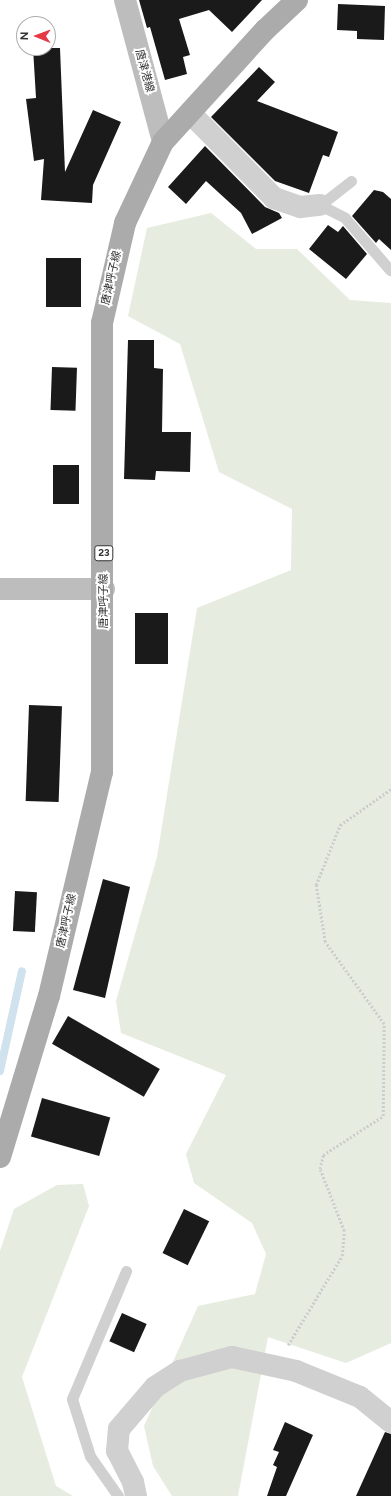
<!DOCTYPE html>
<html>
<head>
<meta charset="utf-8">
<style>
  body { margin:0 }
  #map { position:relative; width:391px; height:1496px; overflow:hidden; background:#fff; font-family:Figtree,"Noto Sans JP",sans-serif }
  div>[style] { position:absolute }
  .green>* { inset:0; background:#e6ecdf }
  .stream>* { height:8px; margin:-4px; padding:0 4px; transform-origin:4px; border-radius:4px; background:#cfe2ee }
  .building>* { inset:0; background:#1a1a1a; transform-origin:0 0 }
  .path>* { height:2.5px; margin-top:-1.25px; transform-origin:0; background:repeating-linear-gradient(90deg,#cdcdcd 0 2px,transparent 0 4px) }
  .lane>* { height:11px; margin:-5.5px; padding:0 5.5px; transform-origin:5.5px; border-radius:5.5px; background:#d0d0d0 }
  .street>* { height:22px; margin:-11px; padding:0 11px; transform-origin:11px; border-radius:11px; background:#d0d0d0 }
  .secondary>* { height:22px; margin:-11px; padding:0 11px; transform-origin:11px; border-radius:11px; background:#bdbdbd }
  .primary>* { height:22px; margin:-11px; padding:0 11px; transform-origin:11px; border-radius:11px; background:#ababab }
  span { translate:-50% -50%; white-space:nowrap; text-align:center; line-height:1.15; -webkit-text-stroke:4px #fff; paint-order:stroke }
  .shield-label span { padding:1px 3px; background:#fff; border:1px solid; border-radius:3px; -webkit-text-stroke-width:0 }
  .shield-label { font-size:10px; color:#333; font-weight:700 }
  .street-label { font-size:11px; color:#333 }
  .north { position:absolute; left:16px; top:16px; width:40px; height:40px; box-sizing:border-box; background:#fff; border:1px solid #adadad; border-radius:50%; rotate:271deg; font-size:11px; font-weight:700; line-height:16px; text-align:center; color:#333 }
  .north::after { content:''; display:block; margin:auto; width:14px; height:18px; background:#e63946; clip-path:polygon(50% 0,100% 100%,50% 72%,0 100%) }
</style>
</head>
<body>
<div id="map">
  <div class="green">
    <i style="clip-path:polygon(211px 213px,256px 249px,297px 249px,350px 300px,391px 303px,391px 1343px,346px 1363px,268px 1337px,238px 1496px,172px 1496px,153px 1466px,144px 1426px,198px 1306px,255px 1294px,266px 1254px,252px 1223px,194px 1183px,186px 1154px,226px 1075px,121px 1033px,116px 1001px,157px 857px,197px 608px,291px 570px,292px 509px,219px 472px,180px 344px,128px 316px,147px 228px)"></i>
    <i style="clip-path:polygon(83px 1184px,89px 1206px,22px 1377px,56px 1486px,73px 1496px,0 1496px,0 1251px,14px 1209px,57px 1185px)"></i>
  </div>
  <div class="stream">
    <i style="left:0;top:1071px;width:102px;rotate:-77.6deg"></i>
  </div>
  <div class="building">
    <i style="clip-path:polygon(139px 0,262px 0,232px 32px,209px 10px,179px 19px,190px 55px,183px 57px,187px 74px,165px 80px,150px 27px,147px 28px)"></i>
    <i style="clip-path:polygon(338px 4px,385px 6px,384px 40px,357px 39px,357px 31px,337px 30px)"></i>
    <i style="clip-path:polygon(33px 48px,60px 48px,65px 172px,93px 110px,121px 122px,93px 185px,92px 203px,41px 200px,44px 159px,34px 161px,26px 99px,36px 98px)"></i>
    <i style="clip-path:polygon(259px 67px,275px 82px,257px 101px,338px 132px,329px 157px,323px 155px,309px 193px,275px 181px,211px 117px)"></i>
    <i style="clip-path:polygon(205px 146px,265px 207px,279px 213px,282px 218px,252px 234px,241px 213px,206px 181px,186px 204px,168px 187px)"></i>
    <i style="clip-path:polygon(374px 190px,383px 192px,391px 199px,391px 250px,379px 239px,376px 243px,352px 216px)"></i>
    <i style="clip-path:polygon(328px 225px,338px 232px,343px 226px,367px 254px,346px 279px,309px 249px)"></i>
    <i style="left:46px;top:258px;width:35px;height:49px"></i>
    <i style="clip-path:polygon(128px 340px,154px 340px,154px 368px,163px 369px,162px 432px,191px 432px,190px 472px,156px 471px,155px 480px,124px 479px)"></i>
    <i style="left:52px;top:367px;width:25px;height:43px;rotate:2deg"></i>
    <i style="left:53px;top:465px;width:26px;height:39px"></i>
    <i style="left:135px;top:613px;width:33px;height:51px"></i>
    <i style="left:29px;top:705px;width:33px;height:96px;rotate:2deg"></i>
    <i style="clip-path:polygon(103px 879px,130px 887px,105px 998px,73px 990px)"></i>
    <i style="left:15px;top:891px;width:22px;height:40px;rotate:3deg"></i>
    <i style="left:68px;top:1016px;width:106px;height:32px;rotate:30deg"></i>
    <i style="left:42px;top:1098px;width:71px;height:40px;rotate:16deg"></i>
    <i style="left:184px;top:1209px;width:28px;height:49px;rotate:26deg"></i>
    <i style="left:122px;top:1313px;width:27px;height:31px;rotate:24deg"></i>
    <i style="clip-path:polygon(285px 1422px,313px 1435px,286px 1496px,267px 1496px,277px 1467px,273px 1465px,279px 1452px,273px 1450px)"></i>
    <i style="clip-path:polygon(385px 1432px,391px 1434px,391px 1496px,356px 1496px)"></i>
  </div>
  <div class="path">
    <i style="left:288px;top:1345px;width:104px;rotate:-58.8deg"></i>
    <i style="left:342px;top:1256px;width:25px;rotate:-85deg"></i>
    <i style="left:344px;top:1231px;width:66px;rotate:-111.2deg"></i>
    <i style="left:320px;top:1169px;width:14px;rotate:-78deg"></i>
    <i style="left:323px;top:1155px;width:72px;rotate:-33deg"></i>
    <i style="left:383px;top:1116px;width:92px;rotate:-89.4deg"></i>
    <i style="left:384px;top:1024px;width:101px;rotate:-125.7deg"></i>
    <i style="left:325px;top:942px;width:58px;rotate:-99deg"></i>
    <i style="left:316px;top:885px;width:65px;rotate:-68.2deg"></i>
    <i style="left:340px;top:825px;width:62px;rotate:-35.2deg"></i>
  </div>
  <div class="lane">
    <i style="left:351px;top:181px;width:39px;rotate:142deg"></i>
    <i style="left:320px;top:205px;width:28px;rotate:27deg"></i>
    <i style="left:345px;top:218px;width:69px;rotate:49.1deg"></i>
    <i style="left:118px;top:1496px;width:49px;rotate:-125deg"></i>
    <i style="left:90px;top:1456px;width:60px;rotate:-107.5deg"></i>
    <i style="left:72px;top:1399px;width:139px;rotate:-67.1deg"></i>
  </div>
  <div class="street">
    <i style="left:190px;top:113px;width:120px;rotate:45.3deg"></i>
    <i style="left:274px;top:198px;width:28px;rotate:19deg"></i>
    <i style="left:300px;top:207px;width:20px;rotate:-6deg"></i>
    <i style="left:136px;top:1496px;width:14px;rotate:-102deg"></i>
    <i style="left:133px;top:1482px;width:35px;rotate:-117deg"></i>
    <i style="left:117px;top:1451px;width:22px;rotate:-85deg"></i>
    <i style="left:119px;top:1429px;width:55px;rotate:-49.4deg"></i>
    <i style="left:155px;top:1387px;width:30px;rotate:-33deg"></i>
    <i style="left:180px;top:1371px;width:54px;rotate:-15.1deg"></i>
    <i style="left:232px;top:1357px;width:66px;rotate:12.3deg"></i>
    <i style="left:296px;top:1371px;width:69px;rotate:22.1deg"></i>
    <i style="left:360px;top:1397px;width:40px;rotate:39deg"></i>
  </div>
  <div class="secondary">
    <i style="left:125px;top:0;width:147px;rotate:75deg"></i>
    <i style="left:0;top:589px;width:104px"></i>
  </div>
  <div class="primary">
    <i style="left:0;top:1157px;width:168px;rotate:-73.1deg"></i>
    <i style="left:49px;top:996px;width:230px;rotate:-76.7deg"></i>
    <i style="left:102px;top:772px;width:449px;rotate:-90deg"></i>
    <i style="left:102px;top:323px;width:103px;rotate:-77deg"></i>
    <i style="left:125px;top:223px;width:89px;rotate:-64.9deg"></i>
    <i style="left:163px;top:142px;width:151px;rotate:-47.7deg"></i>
    <i style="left:265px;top:30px;width:44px;rotate:-43.2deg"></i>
  </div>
  <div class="shield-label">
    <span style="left:104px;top:553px">23</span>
  </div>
  <div class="street-label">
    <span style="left:144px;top:71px;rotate:75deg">唐津港線</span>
    <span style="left:112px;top:278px;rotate:-77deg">唐津呼子線</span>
    <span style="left:104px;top:601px;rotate:-90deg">唐津呼子線</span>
    <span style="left:67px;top:921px;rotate:-77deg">唐津呼子線</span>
  </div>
  <div class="north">N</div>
</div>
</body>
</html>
